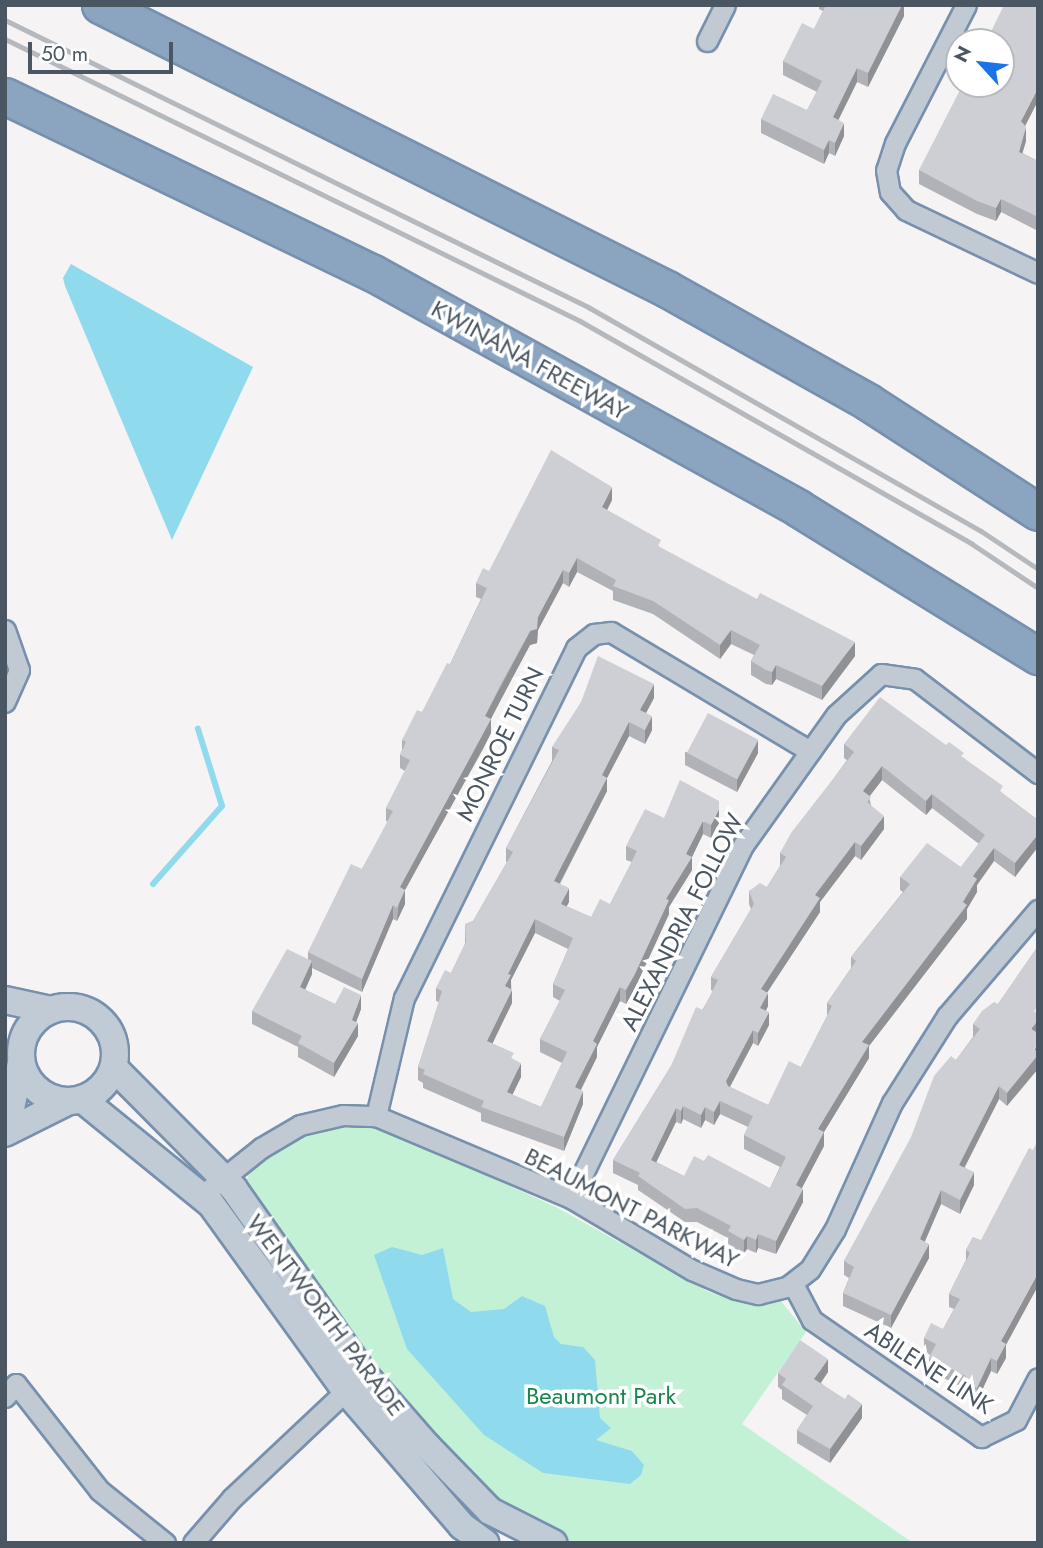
<!DOCTYPE html>
<html>
<head>
<meta charset="utf-8">
<style>
  body { margin:0 }
  #map { position:relative; width:1043px; height:1548px; overflow:hidden; background:#f5f3f3; font-family:Jost,sans-serif }
  div>[style] { position:absolute }
  .green>* { inset:0; background:#c3f1d5 }
  .water>* { inset:0; background:#90daee }
  .stream>* { height:6px; margin:-3px; padding:0 3px; transform-origin:3px; border-radius:3px; background:#90daee }
  .roads { filter:drop-shadow(2px 0 #7690ad) drop-shadow(-2px 0 #7690ad) drop-shadow(0 2px #7690ad) drop-shadow(0 -2px #7690ad) }
  .street>* { height:19px; margin:-9.5px; padding:0 9.5px; transform-origin:9.5px; border-radius:9.5px; background:#c1cad2 }
  .secondary>* { height:26px; margin:-13px; padding:0 13px; transform-origin:13px; border-radius:13px; background:#c1cbd6 }
  .secondary>.ring { margin:-13px; padding:0; box-sizing:content-box; background:none; border:26px solid #c1cbd6; border-radius:50% }
  .highway>* { height:35px; margin:-17.5px; padding:0 17.5px; transform-origin:17.5px; border-radius:17.5px; background:#8ba5c1 }
  .rail>* { height:5px; margin:-2.5px; padding:0 2.5px; transform-origin:2.5px; border-radius:2.5px; background:#b5b8bd }
  .wall>* { inset:0; background:#b0b2b7 }
  .shaded-wall>* { inset:0; background:#909195 }
  .building>* { inset:0; background:#cdcfd5; transform-origin:0 0 }
  span { translate:-50% -50%; white-space:nowrap; text-align:center; line-height:1.15; -webkit-text-stroke:7px #fff; paint-order:stroke }
  .street-label { font-size:24px; color:#4a5661 }
  .park-label { font-size:24px; color:#17864f }
  .frame { position:absolute; inset:0; border:7px solid #4a5661; pointer-events:none }
  .north { position:absolute; left:945px; top:28px; width:70px; height:70px; box-sizing:border-box; background:#fff; border:2px solid #b7bbc0; border-radius:50%; rotate:297deg; font-size:19px; font-weight:700; line-height:28px; text-align:center; color:#4a5661 }
  .north::after { content:''; display:block; margin:auto; width:24px; height:32px; background:#1a73e8; clip-path:polygon(50% 0,100% 100%,50% 72%,0 100%) }
  .scale { position:absolute; left:28px; top:42px; width:145px; height:32px; box-sizing:border-box; border:4px solid #4a5661; border-top:0; padding-left:9px; font-size:21px; line-height:24px; white-space:nowrap; color:#4a5661; -webkit-text-stroke:5px #fff; paint-order:stroke }
</style>
</head>
<body>
<div id="map">
  <div class="green">
    <i style="clip-path:polygon(376px 1125px,556px 1207px,709px 1292px,741px 1302px,780px 1300px,806px 1332px,742px 1424px,913px 1543px,566px 1543px,508px 1509px,417px 1425px,250px 1199px,246px 1182px,252px 1166px,262px 1155px,296px 1136px,328px 1127px)"></i>
  </div>
  <div class="water">
    <i style="clip-path:polygon(71px 264px,253px 367px,172px 540px,65px 286px,63px 278px)"></i>
    <i style="clip-path:polygon(392px 1247px,422px 1255px,443px 1248px,453px 1299px,471px 1312px,504px 1309px,522px 1296px,545px 1306px,554px 1337px,561px 1344px,583px 1347px,595px 1360px,600px 1418px,611px 1428px,596px 1440px,632px 1451px,644px 1465px,641px 1475px,630px 1484px,543px 1473px,484px 1435px,407px 1349px,374px 1255px)"></i>
  </div>
  <div class="stream">
    <i style="left:153px;top:884px;width:104px;rotate:-48.5deg"></i>
    <i style="left:222px;top:806px;width:81px;rotate:-107.3deg"></i>
  </div>
  <div class="roads">
    <div class="street">
      <i style="left:966px;top:5px;width:155px;rotate:117.2deg"></i>
      <i style="left:895px;top:143px;width:28px;rotate:108deg"></i>
      <i style="left:886px;top:170px;width:22px;rotate:80deg"></i>
      <i style="left:890px;top:192px;width:24px;rotate:48deg"></i>
      <i style="left:906px;top:210px;width:146px;rotate:25.5deg"></i>
      <i style="left:707px;top:41px;width:40px;rotate:-63.4deg"></i>
      <i style="left:5px;top:630px;width:42px;rotate:70.7deg"></i>
      <i style="left:19px;top:670px;width:35px;rotate:114deg"></i>
      <i style="left:376px;top:1116px;width:121px;rotate:-76.7deg"></i>
      <i style="left:404px;top:998px;width:390px;rotate:-63.8deg"></i>
      <i style="left:576px;top:648px;width:23px;rotate:-38deg"></i>
      <i style="left:594px;top:634px;width:17px;rotate:-7deg"></i>
      <i style="left:611px;top:632px;width:232px;rotate:30.9deg"></i>
      <i style="left:201px;top:1196px;width:77px;rotate:-38.7deg"></i>
      <i style="left:261px;top:1148px;width:45px;rotate:-30.5deg"></i>
      <i style="left:300px;top:1125px;width:44px;rotate:-13.1deg"></i>
      <i style="left:343px;top:1115px;width:33px;rotate:2deg"></i>
      <i style="left:376px;top:1116px;width:212px;rotate:22.8deg"></i>
      <i style="left:571px;top:1198px;width:141px;rotate:30.8deg"></i>
      <i style="left:692px;top:1270px;width:48px;rotate:23.4deg"></i>
      <i style="left:736px;top:1289px;width:23px;rotate:13deg"></i>
      <i style="left:758px;top:1294px;width:30px;rotate:-14deg"></i>
      <i style="left:787px;top:1287px;width:29px;rotate:-38deg"></i>
      <i style="left:810px;top:1269px;width:47px;rotate:-58deg"></i>
      <i style="left:835px;top:1229px;width:138px;rotate:-65.7deg"></i>
      <i style="left:892px;top:1103px;width:103px;rotate:-57.7deg"></i>
      <i style="left:947px;top:1016px;width:140px;rotate:-49.4deg"></i>
      <i style="left:571px;top:1198px;width:394px;rotate:-64deg"></i>
      <i style="left:744px;top:844px;width:158px;rotate:-54.5deg"></i>
      <i style="left:836px;top:715px;width:61px;rotate:-42.3deg"></i>
      <i style="left:881px;top:674px;width:34px;rotate:8deg"></i>
      <i style="left:915px;top:679px;width:155px;rotate:37.4deg"></i>
      <i style="left:793px;top:1284px;width:41px;rotate:62.2deg"></i>
      <i style="left:812px;top:1320px;width:206px;rotate:34.7deg"></i>
      <i style="left:981px;top:1437px;width:39px;rotate:-26deg"></i>
      <i style="left:1016px;top:1420px;width:47px;rotate:-62.4deg"></i>
      <i style="left:5px;top:1397px;width:17px;rotate:-50deg"></i>
      <i style="left:16px;top:1384px;width:135px;rotate:51.9deg"></i>
      <i style="left:99px;top:1490px;width:85px;rotate:38.8deg"></i>
      <i style="left:193px;top:1543px;width:60px;rotate:-49.1deg"></i>
      <i style="left:232px;top:1498px;width:169px;rotate:-43.3deg"></i>
    </div>
    <div class="secondary">
      <i style="left:5px;top:1000px;width:47px;rotate:12.3deg"></i>
      <i class="ring" style="left:21px;top:1007px;width:68px;height:68px"></i>
      <i style="left:114px;top:1068px;width:170px;rotate:45.2deg"></i>
      <i style="left:234px;top:1189px;width:226px;rotate:54.9deg"></i>
      <i style="left:364px;top:1374px;width:97px;rotate:48.8deg"></i>
      <i style="left:428px;top:1447px;width:89px;rotate:45.9deg"></i>
      <i style="left:490px;top:1511px;width:71px;rotate:26.9deg"></i>
      <i style="left:83px;top:1100px;width:165px;rotate:39.1deg"></i>
      <i style="left:211px;top:1204px;width:231px;rotate:54.2deg"></i>
      <i style="left:346px;top:1391px;width:178px;rotate:49.3deg"></i>
      <i style="left:462px;top:1526px;width:29px;rotate:36deg"></i>
      <i style="left:6px;top:1131px;width:70px;rotate:-77.6deg"></i>
      <i style="left:5px;top:1133px;width:69px;rotate:-26.6deg"></i>
    </div>
    <div class="highway">
      <i style="left:100px;top:5px;width:634px;rotate:26.61deg"></i>
      <i style="left:667px;top:289px;width:231px;rotate:29.3deg"></i>
      <i style="left:868px;top:402px;width:202px;rotate:32.9deg"></i>
      <i style="left:5px;top:96px;width:408px;rotate:25.7deg"></i>
      <i style="left:373px;top:273px;width:486px;rotate:28.9deg"></i>
      <i style="left:798px;top:508px;width:282px;rotate:31.7deg"></i>
    </div>
  </div>
  <div class="rail">
    <i style="left:5px;top:20px;width:650px;rotate:26.21deg"></i>
    <i style="left:588px;top:307px;width:452px;rotate:29.7deg"></i>
    <i style="left:981px;top:531px;width:69px;rotate:33.7deg"></i>
    <i style="left:5px;top:39px;width:640px;rotate:26.12deg"></i>
    <i style="left:580px;top:321px;width:451px;rotate:29.6deg"></i>
    <i style="left:972px;top:544px;width:79px;rotate:33.7deg"></i>
  </div>
  <div class="wall">
    <i style="clip-path:polygon(819px 5px,904px 5px,904px 16px,868px 87px,857px 82px,838px 120px,844px 136px,835px 156px,829px 153px,824px 164px,761px 133px,761px 119px,807px 110px,817px 92px,783px 75px,783px 61px,814px 29px,823px 11px,819px 9px)"></i>
    <i style="clip-path:polygon(1001px 84px,1025px 126px,1026px 141px,1022px 153px,1038px 161px,1038px 231px,1001px 212px,996px 221px,977px 214px,919px 184px,919px 170px)"></i>
    <i style="clip-path:polygon(612px 500px,607px 510px,661px 548px,855px 656px,822px 700px,776px 679px,772px 685px,766px 684px,751px 675px,751px 661px,754px 655px,731px 644px,720px 659px,653px 614px,613px 600px,613px 591px,577px 572px,569px 587px,563px 583px,538px 630px,537px 643px,530px 645px,501px 698px,491px 719px,491px 733px,405px 890px,405px 904px,397px 921px,393px 919px,362px 992px,312px 968px,312px 974px,305px 990px,335px 1004px,361px 1009px,356px 1022px,358px 1036px,334px 1077px,298px 1057px,298px 1047px,252px 1024px,252px 1011px,308px 959px,308px 952px,362px 869px,388px 822px,386px 821px,386px 808px,405px 771px,400px 768px,400px 755px,402px 750px,402px 740px,422px 712px,450px 664px,481px 599px,476px 597px,476px 583px,489px 571px)"></i>
    <i style="clip-path:polygon(evenodd,654px 698px,646px 713px,652px 730px,645px 744px,629px 736px,607px 778px,607px 791px,560px 884px,569px 902px,566px 906px,591px 917px,610px 904px,632px 862px,626px 860px,626px 846px,664px 818px,719px 823px,711px 838px,703px 834px,692px 857px,692px 870px,669px 907px,669px 914px,635px 988px,626px 1004px,620px 1001px,597px 1047px,597px 1057px,581px 1090px,583px 1104px,564px 1151px,481px 1121px,481px 1113px,423px 1088px,423px 1083px,418px 1080px,418px 1067px,439px 1002px,436px 1001px,436px 988px,451px 973px,465px 944px,465px 924px,473px 921px,507px 862px,506px 862px,506px 848px,552px 761px,552px 747px,654px 698px,535px 933px,568px 949px,553px 984px,553px 997px,560px 1001px,540px 1039px,540px 1052px,562px 1063px,541px 1107px,512px 1095px,521px 1077px,514px 1060px,492px 1043px,512px 1003px,511px 980px,535px 933px)"></i>
    <i style="clip-path:polygon(evenodd,844px 744px,964px 758px,1003px 794px,1038px 820px,1015px 877px,994px 861px,977px 885px,977px 892px,967px 909px,967px 919px,869px 1046px,869px 1058px,824px 1132px,824px 1146px,802px 1188px,803px 1202px,776px 1254px,758px 1248px,756px 1253px,747px 1249px,744px 1253px,728px 1245px,728px 1238px,697px 1222px,685px 1222px,638px 1190px,638px 1185px,613px 1173px,613px 1160px,671px 1066px,713px 991px,711px 990px,711px 977px,751px 909px,749px 904px,749px 891px,767px 887px,780px 866px,780px 853px,847px 760px,844px 758px,844px 744px,882px 780px,926px 815px,932px 808px,979px 844px,961px 867px,900px 877px,900px 890px,903px 892px,851px 957px,851px 968px,827px 1003px,827px 1016px,801px 1067px,768px 1105px,730px 1087px,753px 1043px,758px 1046px,769px 1025px,766px 1011px,768px 1006px,767px 992px,820px 912px,820px 902px,855px 856px,861px 860px,884px 829px,871px 805px,869px 796px,882px 780px,844px 744px,720px 1114px,748px 1127px,744px 1135px,744px 1149px,780px 1167px,770px 1188px,684px 1176px,656px 1162px,676px 1122px,681px 1124px,683px 1119px,701px 1128px,705px 1120px,714px 1125px,720px 1114px)"></i>
    <i style="clip-path:polygon(685px 752px,758px 753px,737px 792px,685px 765px)"></i>
    <i style="clip-path:polygon(1038px 946px,1007px 1106px,999px 1099px,965px 1167px,974px 1185px,960px 1214px,941px 1204px,924px 1242px,929px 1258px,891px 1328px,843px 1306px,843px 1293px,849px 1278px,844px 1275px,844px 1261px,956px 1060px,973px 1037px,973px 1024px,998px 1004px)"></i>
    <i style="clip-path:polygon(973px 1237px,1006px 1345px,1006px 1358px,997px 1374px,991px 1371px,977px 1401px,964px 1394px,964px 1388px,929px 1371px,929px 1358px,930px 1355px,924px 1351px,924px 1338px,943px 1329px,954px 1309px,949px 1307px,949px 1294px,966px 1260px,966px 1250px)"></i>
    <i style="clip-path:polygon(828px 1372px,821px 1383px,862px 1418px,830px 1463px,797px 1443px,797px 1430px,807px 1415px,782px 1399px,782px 1390px,778px 1387px,778px 1373px)"></i>
  </div>
  <div class="shaded-wall">
    <i style="clip-path:polygon(902px 5px,904px 5px,904px 16px,868px 87px,868px 73px)"></i>
    <i style="clip-path:polygon(857px 68px,857px 82px,833px 131px,833px 117px)"></i>
    <i style="clip-path:polygon(1038px 88px,1038px 101px,1021px 134px,1021px 121px)"></i>
    <i style="clip-path:polygon(844px 123px,844px 136px,835px 156px,835px 143px)"></i>
    <i style="clip-path:polygon(1026px 127px,1026px 141px,1019px 165px,1019px 152px)"></i>
    <i style="clip-path:polygon(829px 140px,829px 153px,824px 164px,824px 150px)"></i>
    <i style="clip-path:polygon(1001px 199px,1001px 212px,996px 221px,996px 208px)"></i>
    <i style="clip-path:polygon(612px 487px,612px 500px,602px 520px,602px 507px)"></i>
    <i style="clip-path:polygon(577px 558px,577px 572px,569px 587px,569px 573px)"></i>
    <i style="clip-path:polygon(563px 570px,563px 583px,538px 630px,537px 643px,530px 645px,485px 730px,485px 716px)"></i>
    <i style="clip-path:polygon(731px 630px,731px 644px,720px 659px,720px 645px)"></i>
    <i style="clip-path:polygon(855px 642px,855px 656px,822px 700px,822px 686px)"></i>
    <i style="clip-path:polygon(776px 665px,776px 679px,772px 685px,772px 672px)"></i>
    <i style="clip-path:polygon(654px 684px,654px 698px,640px 724px,640px 710px)"></i>
    <i style="clip-path:polygon(652px 716px,652px 730px,645px 744px,645px 730px)"></i>
    <i style="clip-path:polygon(491px 719px,491px 733px,483px 749px,405px 890px,405px 904px,397px 921px,400px 887px)"></i>
    <i style="clip-path:polygon(629px 722px,629px 736px,607px 778px,607px 791px,554px 894px,554px 881px,602px 775px)"></i>
    <i style="clip-path:polygon(758px 740px,758px 753px,737px 792px,737px 778px)"></i>
    <i style="clip-path:polygon(882px 766px,882px 780px,863px 805px,863px 791px)"></i>
    <i style="clip-path:polygon(932px 794px,932px 808px,926px 815px,926px 801px)"></i>
    <i style="clip-path:polygon(719px 809px,719px 823px,711px 838px,711px 825px)"></i>
    <i style="clip-path:polygon(884px 816px,884px 829px,861px 860px,861px 846px)"></i>
    <i style="clip-path:polygon(703px 821px,703px 834px,692px 857px,692px 870px,669px 907px,669px 914px,635px 988px,626px 1004px,626px 990px,686px 854px)"></i>
    <i style="clip-path:polygon(1038px 834px,1038px 847px,1015px 877px,1015px 863px)"></i>
    <i style="clip-path:polygon(855px 842px,855px 856px,820px 902px,820px 912px,761px 1002px,761px 989px,815px 895px)"></i>
    <i style="clip-path:polygon(994px 848px,994px 861px,977px 885px,977px 892px,967px 909px,967px 919px,869px 1046px,869px 1058px,824px 1132px,824px 1146px,796px 1199px,796px 1185px,818px 1129px,862px 1042px,963px 902px,973px 876px)"></i>
    <i style="clip-path:polygon(569px 888px,569px 902px,561px 917px,561px 904px)"></i>
    <i style="clip-path:polygon(393px 905px,393px 919px,362px 992px,362px 979px)"></i>
    <i style="clip-path:polygon(535px 919px,535px 933px,511px 980px,511px 989px,505px 986px,508px 974px)"></i>
    <i style="clip-path:polygon(312px 961px,312px 974px,300px 1001px,300px 987px)"></i>
    <i style="clip-path:polygon(620px 987px,620px 1001px,597px 1047px,597px 1057px,575px 1101px,575px 1087px,593px 1041px)"></i>
    <i style="clip-path:polygon(512px 990px,512px 1003px,487px 1055px,487px 1041px)"></i>
    <i style="clip-path:polygon(768px 993px,768px 1006px,760px 1022px,760px 1008px)"></i>
    <i style="clip-path:polygon(361px 995px,361px 1009px,352px 1033px,352px 1020px)"></i>
    <i style="clip-path:polygon(769px 1012px,769px 1025px,758px 1046px,758px 1033px)"></i>
    <i style="clip-path:polygon(1038px 1020px,1038px 1034px,1031px 1029px)"></i>
    <i style="clip-path:polygon(358px 1023px,358px 1036px,334px 1077px,334px 1063px)"></i>
    <i style="clip-path:polygon(753px 1030px,753px 1043px,726px 1094px,726px 1081px)"></i>
    <i style="clip-path:polygon(1038px 1044px,1038px 1069px,1007px 1106px,1007px 1093px)"></i>
    <i style="clip-path:polygon(521px 1063px,521px 1077px,507px 1106px,507px 1092px)"></i>
    <i style="clip-path:polygon(999px 1086px,999px 1099px,959px 1178px,959px 1165px)"></i>
    <i style="clip-path:polygon(583px 1091px,583px 1104px,564px 1151px,564px 1137px)"></i>
    <i style="clip-path:polygon(720px 1101px,720px 1114px,714px 1125px,714px 1112px)"></i>
    <i style="clip-path:polygon(683px 1106px,683px 1119px,681px 1124px,681px 1111px)"></i>
    <i style="clip-path:polygon(705px 1107px,705px 1120px,701px 1128px,701px 1115px)"></i>
    <i style="clip-path:polygon(676px 1108px,676px 1122px,651px 1173px,651px 1160px)"></i>
    <i style="clip-path:polygon(974px 1172px,974px 1185px,960px 1214px,960px 1200px)"></i>
    <i style="clip-path:polygon(803px 1189px,803px 1202px,776px 1254px,776px 1241px)"></i>
    <i style="clip-path:polygon(941px 1190px,941px 1204px,920px 1253px,920px 1239px)"></i>
    <i style="clip-path:polygon(758px 1234px,758px 1248px,756px 1253px,756px 1240px)"></i>
    <i style="clip-path:polygon(747px 1236px,747px 1249px,744px 1253px,744px 1240px)"></i>
    <i style="clip-path:polygon(929px 1244px,929px 1258px,891px 1328px,891px 1315px)"></i>
    <i style="clip-path:polygon(1038px 1273px,1038px 1286px,1006px 1345px,1006px 1358px,997px 1374px,997px 1361px,1001px 1341px)"></i>
    <i style="clip-path:polygon(991px 1358px,991px 1371px,977px 1401px,977px 1388px)"></i>
    <i style="clip-path:polygon(828px 1359px,828px 1372px,814px 1392px,814px 1379px)"></i>
    <i style="clip-path:polygon(862px 1404px,862px 1418px,830px 1463px,830px 1449px)"></i>
  </div>
  <div class="building">
    <i style="clip-path:polygon(826px 5px,902px 5px,868px 73px,857px 68px,833px 117px,844px 123px,835px 143px,829px 140px,824px 150px,761px 119px,773px 94px,807px 110px,822px 81px,783px 61px,802px 23px,814px 29px)"></i>
    <i style="clip-path:polygon(1004px 5px,1038px 5px,1038px 88px,1021px 121px,1026px 127px,1019px 152px,1038px 161px,1038px 217px,1001px 199px,996px 208px,977px 201px,919px 170px,963px 84px,1001px 84px,1001px 42px,986px 42px)"></i>
    <i style="clip-path:polygon(551px 450px,612px 487px,602px 507px,661px 540px,658px 546px,757px 599px,760px 593px,855px 642px,822px 686px,776px 665px,772px 672px,766px 670px,751px 661px,760px 645px,731px 630px,720px 645px,653px 601px,613px 586px,616px 580px,577px 558px,569px 573px,563px 570px,538px 617px,537px 629px,530px 631px,501px 684px,485px 716px,491px 719px,400px 887px,405px 890px,397px 908px,393px 905px,362px 979px,308px 952px,351px 864px,362px 869px,393px 811px,386px 808px,410px 760px,400px 755px,406px 742px,402px 740px,417px 710px,422px 712px,447px 663px,450px 664px,487px 588px,476px 583px,483px 568px,489px 571px)"></i>
    <i style="clip-path:polygon(evenodd,598px 656px,654px 684px,640px 710px,652px 716px,645px 730px,629px 722px,602px 775px,607px 778px,554px 881px,569px 888px,561px 904px,591px 917px,600px 899px,610px 904px,637px 851px,626px 846px,645px 809px,664px 818px,680px 780px,719px 801px,719px 809px,711px 825px,703px 821px,686px 854px,692px 857px,666px 899px,669px 900px,635px 974px,626px 990px,620px 987px,593px 1041px,597px 1044px,575px 1087px,583px 1091px,564px 1137px,481px 1107px,484px 1101px,423px 1074px,425px 1070px,418px 1067px,442px 991px,436px 988px,445px 970px,451px 973px,466px 942px,465px 924px,473px 921px,513px 852px,506px 848px,559px 750px,552px 747px,581px 702px,598px 656px,535px 919px,573px 938px,553px 984px,565px 990px,540px 1039px,567px 1052px,541px 1107px,507px 1092px,521px 1063px,511px 1058px,514px 1053px,487px 1041px,512px 990px,505px 986px,511px 975px,508px 974px,535px 919px)"></i>
    <i style="clip-path:polygon(evenodd,880px 697px,946px 745px,949px 742px,964px 753px,961px 756px,1003px 786px,1000px 791px,1038px 820px,1038px 834px,1015px 863px,994px 848px,973px 876px,977px 879px,963px 902px,967px 905px,862px 1042px,869px 1045px,818px 1129px,824px 1132px,796px 1185px,803px 1189px,776px 1241px,758px 1234px,756px 1240px,747px 1236px,744px 1240px,728px 1231px,731px 1226px,697px 1208px,685px 1209px,638px 1176px,640px 1173px,613px 1160px,671px 1066px,696px 1007px,703px 1010px,718px 980px,711px 977px,754px 904px,749px 891px,760px 883px,767px 887px,786px 857px,780px 853px,791px 833px,854px 752px,844px 744px,880px 697px,882px 766px,926px 801px,932px 794px,985px 835px,961px 867px,927px 843px,900px 877px,910px 884px,851px 957px,856px 961px,827px 1003px,832px 1006px,801px 1067px,789px 1061px,768px 1105px,728px 1086px,726px 1081px,753px 1030px,758px 1033px,769px 1012px,760px 1008px,768px 993px,761px 989px,820px 898px,815px 895px,855px 842px,861px 846px,884px 816px,867px 802px,871px 797px,863px 791px,882px 766px,880px 697px,720px 1101px,753px 1116px,744px 1135px,786px 1157px,770px 1188px,708px 1155px,704px 1161px,694px 1156px,684px 1176px,651px 1160px,676px 1108px,681px 1111px,683px 1106px,701px 1115px,705px 1107px,714px 1112px,720px 1101px)"></i>
    <i style="left:708px;top:713px;width:57px;height:45px;rotate:28deg"></i>
    <i style="clip-path:polygon(1038px 946px,1038px 1006px,1034px 1011px,1038px 1014px,1038px 1020px,1031px 1029px,1038px 1033px,1038px 1044px,1034px 1049px,1038px 1052px,1038px 1055px,1007px 1093px,999px 1086px,959px 1165px,974px 1172px,960px 1200px,941px 1190px,920px 1239px,929px 1244px,891px 1315px,843px 1293px,854px 1267px,844px 1261px,911px 1137px,934px 1076px,951px 1056px,956px 1060px,980px 1029px,973px 1024px,982px 1011px,994px 1002px,998px 1004px)"></i>
    <i style="clip-path:polygon(287px 949px,312px 961px,300px 987px,335px 1004px,344px 987px,361px 995px,352px 1020px,358px 1023px,334px 1063px,298px 1043px,302px 1036px,252px 1011px)"></i>
    <i style="clip-path:polygon(1038px 1140px,1038px 1273px,1001px 1341px,1006px 1344px,997px 1361px,991px 1358px,977px 1388px,964px 1381px,966px 1376px,929px 1358px,936px 1344px,924px 1338px,931px 1323px,943px 1329px,960px 1299px,949px 1294px,970px 1253px,966px 1250px,973px 1237px,981px 1240px,1029px 1148px,1033px 1150px)"></i>
    <i style="clip-path:polygon(800px 1340px,828px 1359px,814px 1379px,845px 1399px,848px 1394px,862px 1404px,830px 1449px,797px 1430px,813px 1406px,782px 1385px,786px 1379px,778px 1373px)"></i>
  </div>
  <div class="street-label">
    <span style="left:530px;top:360px;rotate:29deg">KWINANA FREEWAY</span>
    <span style="left:500px;top:744px;rotate:-64deg">MONROE TURN</span>
    <span style="left:682px;top:922px;rotate:-63deg">ALEXANDRIA FOLLOW</span>
    <span style="left:632px;top:1208px;rotate:27deg">BEAUMONT PARKWAY</span>
    <span style="left:326px;top:1315px;rotate:53deg">WENTWORTH PARADE</span>
    <span style="left:929px;top:1368px;rotate:33deg">ABILENE LINK</span>
  </div>
  <div class="park-label">
    <span style="left:601px;top:1396px">Beaumont Park</span>
  </div>
  <div class="frame"></div>
  <div class="north">N</div>
  <div class="scale">50 m</div>
</div>
</body>
</html>
